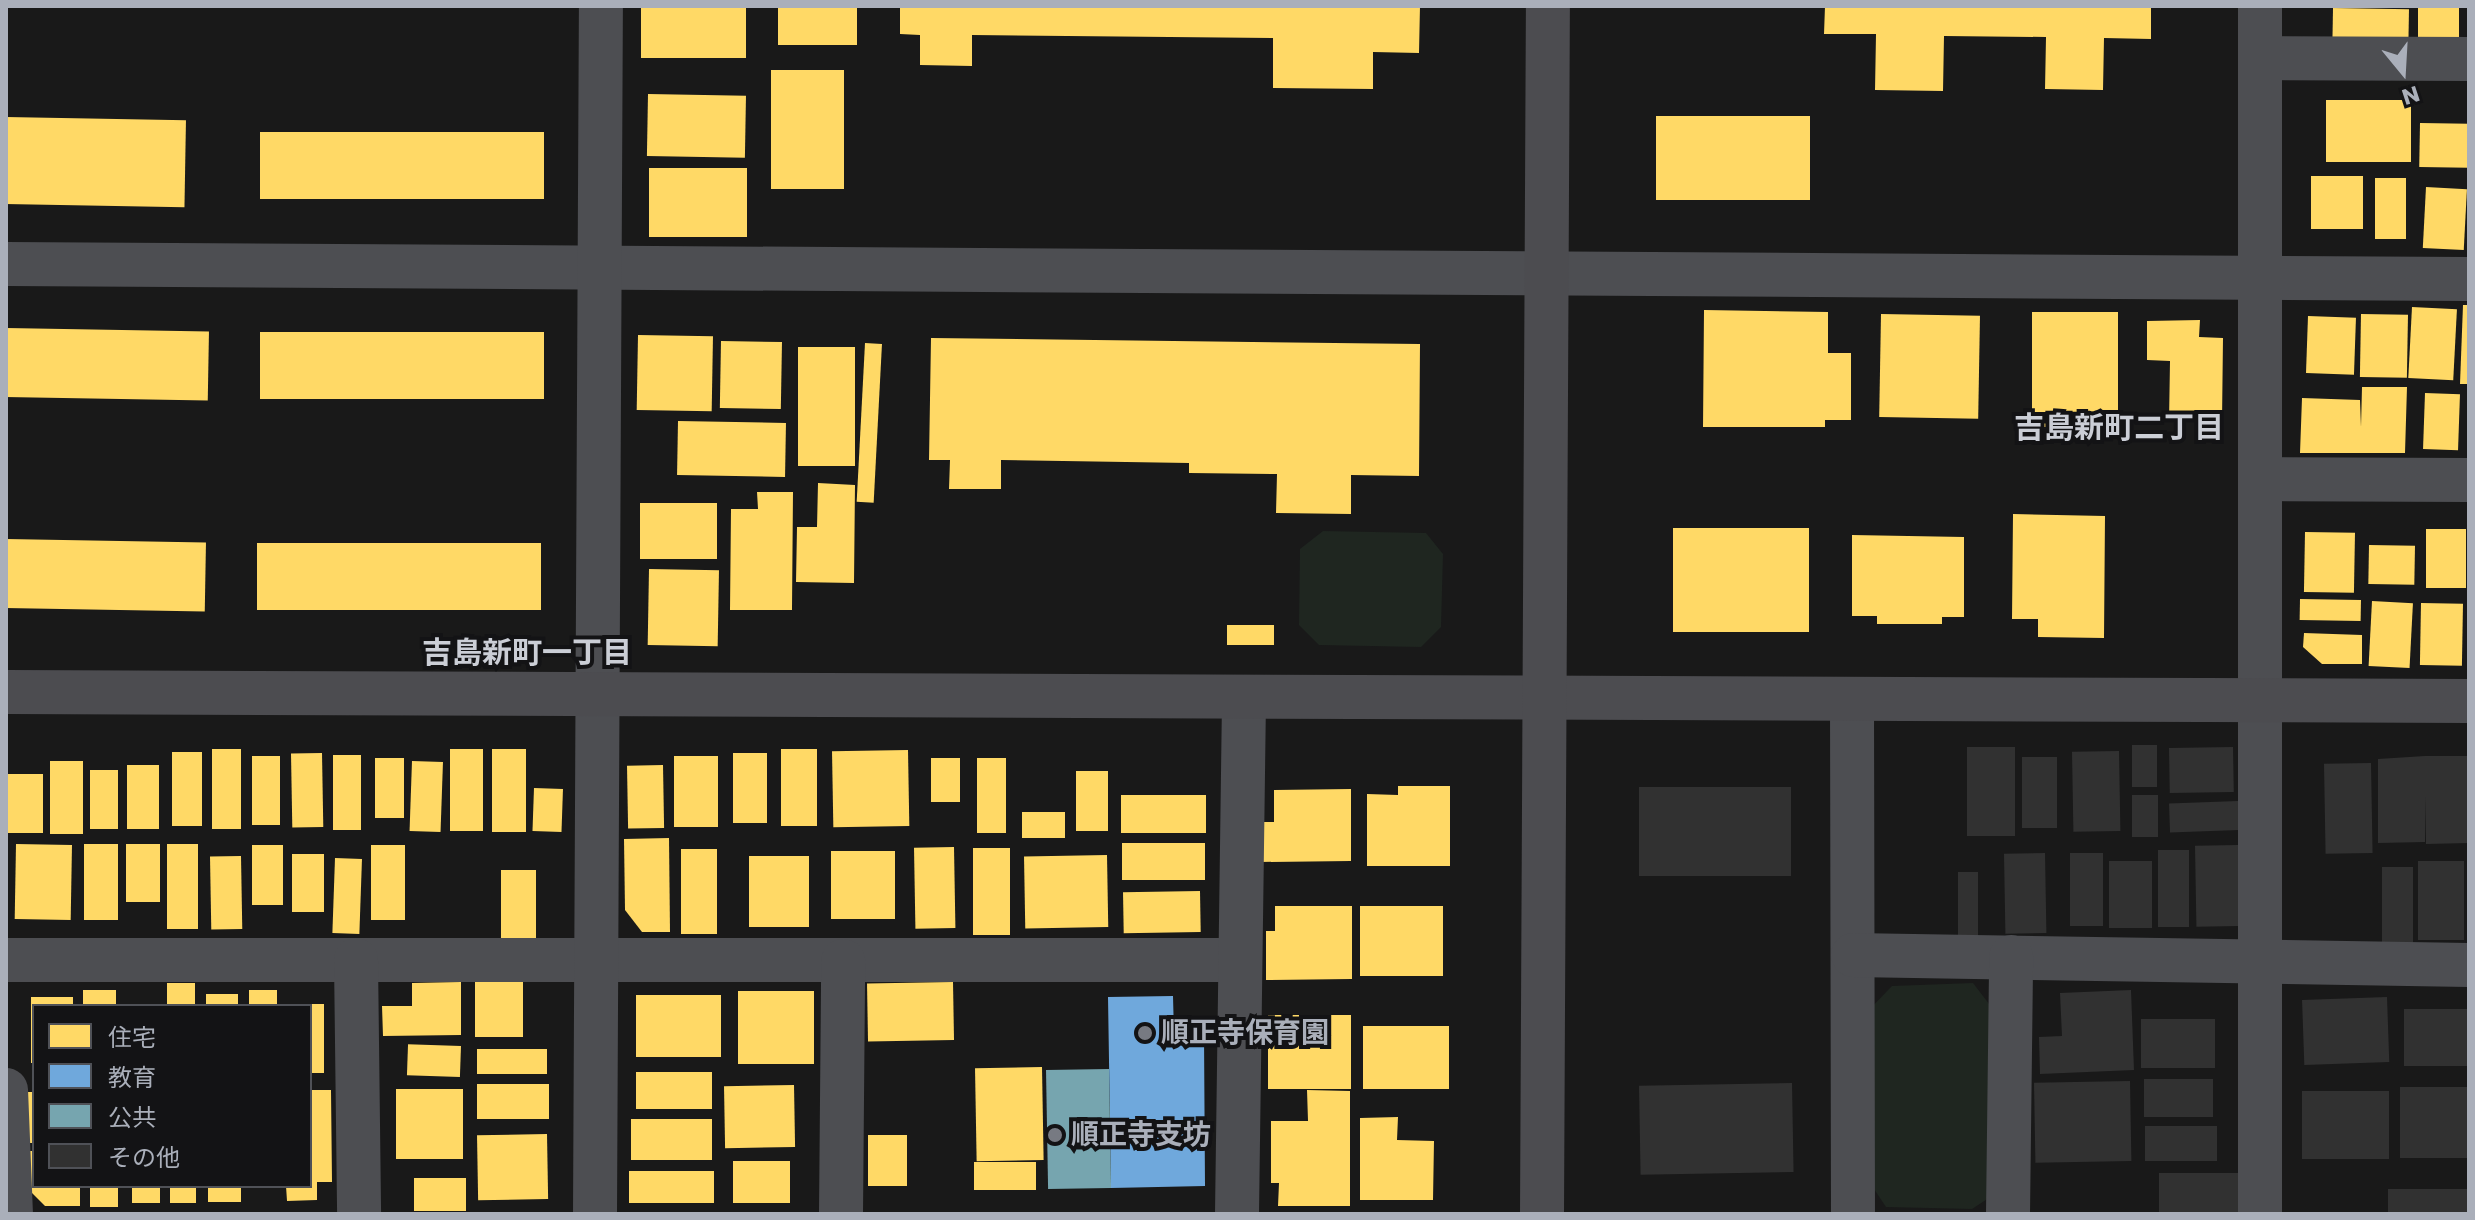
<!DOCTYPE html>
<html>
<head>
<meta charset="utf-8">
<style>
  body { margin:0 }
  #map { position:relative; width:2475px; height:1220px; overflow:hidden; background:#191919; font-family:Poppins,"Noto Sans JP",sans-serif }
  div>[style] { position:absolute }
  .green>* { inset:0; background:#1f2620 }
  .homes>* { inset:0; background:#ffd966; transform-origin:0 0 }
  .schools>* { inset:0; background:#6fa8dc }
  .public>* { inset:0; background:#76a5af; transform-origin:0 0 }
  .building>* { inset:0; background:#313131; transform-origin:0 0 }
  .street>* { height:44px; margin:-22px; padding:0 22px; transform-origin:22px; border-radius:22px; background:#4d4e52 }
  .secondary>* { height:44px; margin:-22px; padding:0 22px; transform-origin:22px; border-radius:22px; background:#4c4c50 }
  .dots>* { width:22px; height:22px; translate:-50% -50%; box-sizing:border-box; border:4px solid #131315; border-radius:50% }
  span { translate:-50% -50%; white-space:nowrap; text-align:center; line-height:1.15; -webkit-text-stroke:8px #131315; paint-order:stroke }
  .poi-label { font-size:28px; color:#aaafba; font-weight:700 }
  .left { translate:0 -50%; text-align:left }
  .neighbourhood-label { font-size:30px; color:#cbced6; font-weight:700 }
  .frame { position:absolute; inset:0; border:8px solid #aaafba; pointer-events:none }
  .legend { position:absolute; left:32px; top:1004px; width:280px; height:184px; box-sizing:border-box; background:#131315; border:2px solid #4f5157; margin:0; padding:10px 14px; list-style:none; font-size:24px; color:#aaafba }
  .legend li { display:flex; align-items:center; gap:16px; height:40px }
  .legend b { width:40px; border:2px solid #4f5157 }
  .north { position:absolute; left:2363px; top:32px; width:80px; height:80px; -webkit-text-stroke:6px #131315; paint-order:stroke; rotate:162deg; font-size:22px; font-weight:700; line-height:32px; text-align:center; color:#aaafba }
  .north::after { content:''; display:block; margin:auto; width:28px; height:36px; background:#aaafba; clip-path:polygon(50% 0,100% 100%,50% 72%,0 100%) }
</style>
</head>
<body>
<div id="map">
  <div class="green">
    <i style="clip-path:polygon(1323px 531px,1426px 533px,1443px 554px,1441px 627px,1421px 647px,1319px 645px,1299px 625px,1300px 549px)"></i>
    <i style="clip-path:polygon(1973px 983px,1996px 1013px,2001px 1190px,1972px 1209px,1886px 1207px,1866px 1177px,1865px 1014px,1892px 986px)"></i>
  </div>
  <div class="homes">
    <i style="left:641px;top:6px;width:105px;height:52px"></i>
    <i style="left:778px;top:6px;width:79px;height:39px"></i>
    <i style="clip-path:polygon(900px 6px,1420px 6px,1419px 53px,1373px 52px,1373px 89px,1273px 88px,1273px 38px,972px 35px,972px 66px,920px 65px,920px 35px,900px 34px)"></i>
    <i style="clip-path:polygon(1825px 6px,2151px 6px,2151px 39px,2104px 38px,2103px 90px,2045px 89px,2046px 37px,1944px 36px,1943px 91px,1875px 90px,1876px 34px,1824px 34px)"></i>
    <i style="left:2418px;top:6px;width:41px;height:39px"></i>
    <i style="left:2333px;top:8px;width:76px;height:40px;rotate:1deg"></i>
    <i style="left:771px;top:70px;width:73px;height:119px"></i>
    <i style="left:648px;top:94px;width:98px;height:62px;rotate:1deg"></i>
    <i style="left:2326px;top:100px;width:85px;height:62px"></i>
    <i style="left:1656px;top:116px;width:154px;height:84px"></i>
    <i style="left:6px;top:117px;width:180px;height:87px;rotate:1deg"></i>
    <i style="left:2420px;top:123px;width:49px;height:44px;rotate:1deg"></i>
    <i style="left:544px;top:132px;width:67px;height:284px;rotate:90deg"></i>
    <i style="left:649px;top:168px;width:98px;height:69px"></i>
    <i style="left:2311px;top:176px;width:52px;height:53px"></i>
    <i style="left:2375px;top:178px;width:31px;height:61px"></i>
    <i style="left:2426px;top:187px;width:41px;height:61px;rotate:3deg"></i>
    <i style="clip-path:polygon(2463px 305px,2469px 305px,2469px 384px,2460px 384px)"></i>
    <i style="left:2412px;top:307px;width:45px;height:71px;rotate:3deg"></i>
    <i style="clip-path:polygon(1704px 310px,1828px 312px,1828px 353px,1851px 353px,1851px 420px,1825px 420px,1825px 427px,1703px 427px)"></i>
    <i style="left:2032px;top:312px;width:86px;height:115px"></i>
    <i style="left:1881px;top:314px;width:99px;height:103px;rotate:1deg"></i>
    <i style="left:2361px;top:314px;width:47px;height:63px;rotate:1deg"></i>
    <i style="left:2308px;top:316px;width:48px;height:57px;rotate:2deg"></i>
    <i style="clip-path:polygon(2200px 320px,2199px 337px,2223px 338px,2222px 422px,2169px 422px,2170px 361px,2147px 360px,2147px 321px)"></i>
    <i style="left:6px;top:328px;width:203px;height:69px;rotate:1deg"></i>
    <i style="left:544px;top:332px;width:67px;height:284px;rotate:90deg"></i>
    <i style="left:638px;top:335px;width:75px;height:75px;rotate:1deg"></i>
    <i style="clip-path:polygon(931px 338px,1420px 344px,1419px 476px,1351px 475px,1351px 514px,1276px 513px,1277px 474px,1189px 473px,1189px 463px,1001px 460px,1001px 489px,949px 489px,950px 460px,929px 460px)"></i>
    <i style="left:721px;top:341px;width:61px;height:67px;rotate:1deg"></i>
    <i style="left:865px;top:343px;width:17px;height:159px;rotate:3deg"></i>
    <i style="left:798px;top:347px;width:57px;height:119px"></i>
    <i style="clip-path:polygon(2362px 387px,2407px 387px,2405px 453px,2300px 453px,2302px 398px,2360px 400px,2361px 427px)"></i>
    <i style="left:2425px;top:393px;width:35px;height:56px;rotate:2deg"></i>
    <i style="left:678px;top:421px;width:108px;height:54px;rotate:1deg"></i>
    <i style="clip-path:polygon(818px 483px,855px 485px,854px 583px,796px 582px,797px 527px,817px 527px)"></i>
    <i style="clip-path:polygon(757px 492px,793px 492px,792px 610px,730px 610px,731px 509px,758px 509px)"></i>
    <i style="left:640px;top:503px;width:77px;height:56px"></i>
    <i style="clip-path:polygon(2013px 514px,2105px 516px,2104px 638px,2038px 637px,2038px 619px,2012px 619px)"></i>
    <i style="left:1673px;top:528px;width:136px;height:104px"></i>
    <i style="left:2426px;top:529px;width:40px;height:59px"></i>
    <i style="left:2305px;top:532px;width:50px;height:60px;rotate:1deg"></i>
    <i style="clip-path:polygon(1852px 535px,1964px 537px,1964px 617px,1942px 617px,1942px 624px,1877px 624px,1877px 616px,1852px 616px)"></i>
    <i style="left:6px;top:539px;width:200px;height:69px;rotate:1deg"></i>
    <i style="left:541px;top:543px;width:67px;height:284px;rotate:90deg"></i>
    <i style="left:2369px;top:545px;width:46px;height:39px;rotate:1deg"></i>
    <i style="left:649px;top:569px;width:70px;height:76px;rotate:1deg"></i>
    <i style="left:2300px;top:599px;width:61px;height:21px;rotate:1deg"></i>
    <i style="left:2372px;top:601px;width:41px;height:65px;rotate:3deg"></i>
    <i style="left:2421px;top:603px;width:42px;height:62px;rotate:1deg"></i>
    <i style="left:1227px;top:625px;width:47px;height:20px"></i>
    <i style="clip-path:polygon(2304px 633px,2362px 635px,2362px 664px,2322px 664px,2303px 647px)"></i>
    <i style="left:212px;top:749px;width:29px;height:80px"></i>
    <i style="left:450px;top:749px;width:33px;height:82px"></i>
    <i style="left:526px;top:749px;width:83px;height:34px;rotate:90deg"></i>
    <i style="left:781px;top:749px;width:36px;height:77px"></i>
    <i style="left:908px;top:750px;width:76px;height:76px;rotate:89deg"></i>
    <i style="left:172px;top:752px;width:30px;height:74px"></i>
    <i style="left:322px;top:753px;width:74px;height:31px;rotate:89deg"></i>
    <i style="left:733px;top:753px;width:34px;height:70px"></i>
    <i style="left:333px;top:755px;width:28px;height:75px"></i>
    <i style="left:252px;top:756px;width:28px;height:69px"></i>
    <i style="left:674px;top:756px;width:44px;height:71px"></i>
    <i style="left:375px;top:758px;width:29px;height:60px"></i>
    <i style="left:931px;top:758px;width:29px;height:44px"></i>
    <i style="left:977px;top:758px;width:29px;height:75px"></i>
    <i style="left:50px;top:761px;width:33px;height:73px"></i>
    <i style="left:412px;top:761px;width:31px;height:70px;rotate:2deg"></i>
    <i style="left:127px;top:765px;width:32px;height:64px"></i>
    <i style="left:663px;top:765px;width:63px;height:36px;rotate:89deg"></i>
    <i style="left:90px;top:770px;width:28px;height:59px"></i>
    <i style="left:1076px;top:771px;width:32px;height:60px"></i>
    <i style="left:6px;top:774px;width:37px;height:59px"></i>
    <i style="clip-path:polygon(1398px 786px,1450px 786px,1450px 866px,1367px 866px,1367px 794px,1398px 795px)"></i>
    <i style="left:534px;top:788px;width:29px;height:43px;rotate:2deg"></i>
    <i style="clip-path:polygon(1351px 789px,1351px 861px,1260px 862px,1260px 822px,1274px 822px,1274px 790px)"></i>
    <i style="left:1206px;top:795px;width:38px;height:85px;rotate:90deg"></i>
    <i style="left:1065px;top:812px;width:26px;height:43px;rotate:90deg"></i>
    <i style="clip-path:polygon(669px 838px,670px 932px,642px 932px,625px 910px,624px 839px)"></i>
    <i style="left:1205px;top:843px;width:37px;height:83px;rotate:90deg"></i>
    <i style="left:16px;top:844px;width:56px;height:75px;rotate:1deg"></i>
    <i style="left:118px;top:844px;width:76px;height:34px;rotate:90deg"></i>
    <i style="left:126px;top:844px;width:34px;height:58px"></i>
    <i style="left:198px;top:844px;width:85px;height:31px;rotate:90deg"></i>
    <i style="left:283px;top:845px;width:60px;height:31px;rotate:90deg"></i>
    <i style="left:371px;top:845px;width:34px;height:75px"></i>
    <i style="left:954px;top:847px;width:81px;height:40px;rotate:89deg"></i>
    <i style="left:973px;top:848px;width:37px;height:87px"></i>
    <i style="left:681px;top:849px;width:36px;height:85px"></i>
    <i style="left:831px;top:851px;width:64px;height:68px"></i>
    <i style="left:292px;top:854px;width:32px;height:58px"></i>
    <i style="left:1107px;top:855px;width:72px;height:83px;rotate:89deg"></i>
    <i style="left:241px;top:856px;width:73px;height:31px;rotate:89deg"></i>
    <i style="left:749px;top:856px;width:60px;height:71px"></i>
    <i style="left:335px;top:858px;width:27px;height:75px;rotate:2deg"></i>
    <i style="left:501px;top:870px;width:35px;height:69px"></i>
    <i style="left:1200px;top:891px;width:41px;height:77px;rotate:89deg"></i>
    <i style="clip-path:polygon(1275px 906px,1352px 906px,1352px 979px,1266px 980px,1266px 931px,1275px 931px)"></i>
    <i style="left:1443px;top:906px;width:70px;height:83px;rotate:90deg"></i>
    <i style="left:475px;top:980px;width:48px;height:57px"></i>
    <i style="clip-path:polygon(461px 982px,461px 1035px,383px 1036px,382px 1006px,412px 1006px,412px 983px)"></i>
    <i style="left:953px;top:982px;width:58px;height:86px;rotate:89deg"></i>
    <i style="left:195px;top:983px;width:23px;height:28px;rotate:90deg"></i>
    <i style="left:83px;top:990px;width:33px;height:16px"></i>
    <i style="left:249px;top:990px;width:28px;height:16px"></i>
    <i style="left:814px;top:991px;width:73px;height:76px;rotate:90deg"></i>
    <i style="left:206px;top:994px;width:32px;height:12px"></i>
    <i style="left:636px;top:995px;width:85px;height:62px"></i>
    <i style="clip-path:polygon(31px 997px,73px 997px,73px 1006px,34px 1006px,34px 1063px,31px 1063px)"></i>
    <i style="left:310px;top:1004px;width:14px;height:69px"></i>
    <i style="left:1268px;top:1015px;width:83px;height:74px"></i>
    <i style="left:1363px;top:1026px;width:86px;height:63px"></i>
    <i style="left:461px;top:1046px;width:31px;height:53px;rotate:92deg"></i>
    <i style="left:477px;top:1049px;width:70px;height:25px"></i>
    <i style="left:1042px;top:1067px;width:93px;height:67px;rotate:89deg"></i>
    <i style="left:712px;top:1072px;width:37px;height:76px;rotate:90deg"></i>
    <i style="left:549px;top:1084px;width:35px;height:72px;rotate:90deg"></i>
    <i style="left:794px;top:1085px;width:62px;height:70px;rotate:89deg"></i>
    <i style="left:396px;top:1089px;width:67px;height:70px"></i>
    <i style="clip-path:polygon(310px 1090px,331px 1090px,332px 1182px,317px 1182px,317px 1200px,287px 1201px,286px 1186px,310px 1186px)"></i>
    <i style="clip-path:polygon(1307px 1090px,1350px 1091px,1350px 1206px,1278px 1206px,1279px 1183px,1271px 1183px,1271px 1121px,1308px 1121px)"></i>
    <i style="left:25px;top:1092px;width:9px;height:51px"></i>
    <i style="clip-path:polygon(1398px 1117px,1397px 1140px,1434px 1141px,1433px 1200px,1360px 1200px,1360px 1118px)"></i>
    <i style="left:712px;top:1119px;width:41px;height:81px;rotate:90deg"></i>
    <i style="left:547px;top:1134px;width:65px;height:70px;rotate:89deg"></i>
    <i style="left:868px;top:1135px;width:39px;height:51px"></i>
    <i style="clip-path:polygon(24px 1151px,34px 1151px,34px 1186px,80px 1186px,80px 1206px,45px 1206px,24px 1185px)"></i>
    <i style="left:733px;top:1161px;width:57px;height:42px"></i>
    <i style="left:974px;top:1162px;width:62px;height:28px"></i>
    <i style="left:629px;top:1171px;width:85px;height:32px"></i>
    <i style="left:414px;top:1178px;width:52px;height:33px"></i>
    <i style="left:90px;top:1186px;width:28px;height:21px"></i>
    <i style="left:132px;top:1186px;width:28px;height:17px"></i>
    <i style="left:170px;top:1186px;width:26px;height:17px"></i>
    <i style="left:208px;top:1186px;width:33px;height:16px"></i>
  </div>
  <div class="schools">
    <i style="clip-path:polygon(1173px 996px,1174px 1034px,1204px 1034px,1205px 1186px,1111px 1188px,1108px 997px)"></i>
  </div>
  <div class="public">
    <i style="left:1109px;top:1069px;width:119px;height:63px;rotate:89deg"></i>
  </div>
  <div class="building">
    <i style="left:2157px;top:745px;width:42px;height:25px;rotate:90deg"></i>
    <i style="left:2015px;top:747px;width:89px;height:48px;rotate:90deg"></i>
    <i style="left:2233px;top:747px;width:45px;height:64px;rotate:89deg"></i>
    <i style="left:2119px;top:751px;width:80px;height:47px;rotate:89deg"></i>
    <i style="clip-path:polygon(2425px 756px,2469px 756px,2469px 843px,2426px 844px,2426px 796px,2425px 842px,2378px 843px,2378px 759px)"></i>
    <i style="left:2057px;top:757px;width:71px;height:35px;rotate:90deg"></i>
    <i style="left:2371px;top:763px;width:90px;height:47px;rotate:89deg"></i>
    <i style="left:1639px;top:787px;width:152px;height:89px"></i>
    <i style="left:2132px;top:795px;width:26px;height:42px"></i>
    <i style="left:2238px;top:801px;width:29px;height:69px;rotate:88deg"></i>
    <i style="left:2238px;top:845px;width:81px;height:43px;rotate:89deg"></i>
    <i style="left:2158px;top:850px;width:31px;height:77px"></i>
    <i style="left:2045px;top:853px;width:80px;height:41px;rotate:89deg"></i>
    <i style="left:2070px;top:853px;width:33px;height:73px"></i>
    <i style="left:2109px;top:861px;width:43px;height:67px"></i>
    <i style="left:2418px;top:861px;width:46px;height:79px"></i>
    <i style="left:2413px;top:867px;width:83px;height:31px;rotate:90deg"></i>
    <i style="left:1978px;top:872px;width:72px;height:20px;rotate:90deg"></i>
    <i style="clip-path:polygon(2131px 990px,2134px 1070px,2040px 1074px,2039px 1037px,2062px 1036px,2060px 993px)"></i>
    <i style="left:2387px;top:997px;width:65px;height:85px;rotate:88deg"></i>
    <i style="left:2469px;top:1009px;width:57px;height:65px;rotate:90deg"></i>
    <i style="left:2215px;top:1019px;width:49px;height:74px;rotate:90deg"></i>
    <i style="left:2144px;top:1079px;width:69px;height:38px"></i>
    <i style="left:2130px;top:1081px;width:80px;height:96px;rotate:89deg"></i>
    <i style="left:1792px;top:1083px;width:89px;height:153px;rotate:89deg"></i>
    <i style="left:2400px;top:1087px;width:69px;height:71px"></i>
    <i style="left:2302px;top:1091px;width:87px;height:68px"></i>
    <i style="left:2145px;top:1126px;width:72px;height:35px"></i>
    <i style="left:2239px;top:1173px;width:41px;height:80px;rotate:90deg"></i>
    <i style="left:2388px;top:1189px;width:81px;height:25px"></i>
  </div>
  <div class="street">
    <i style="left:2260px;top:58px;width:209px;rotate:0.3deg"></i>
    <i style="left:6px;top:264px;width:2463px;rotate:0.35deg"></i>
    <i style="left:2260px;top:479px;width:209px;rotate:0.3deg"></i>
    <i style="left:1852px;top:699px;width:515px;rotate:89.89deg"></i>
    <i style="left:1853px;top:955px;width:616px;rotate:0.93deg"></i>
    <i style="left:6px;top:960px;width:1234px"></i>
    <i style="left:356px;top:960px;width:254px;rotate:89.3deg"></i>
    <i style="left:6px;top:1090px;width:124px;rotate:87.7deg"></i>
    <i style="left:595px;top:1214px;width:1208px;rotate:-89.72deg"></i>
    <i style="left:841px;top:1214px;width:253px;rotate:-89.5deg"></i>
    <i style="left:1237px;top:1214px;width:517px;rotate:-89.22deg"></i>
    <i style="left:2008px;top:1214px;width:257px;rotate:-89.3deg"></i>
    <i style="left:2260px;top:1214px;width:1208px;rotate:-90deg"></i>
  </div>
  <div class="secondary">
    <i style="left:6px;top:692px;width:2463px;rotate:0.21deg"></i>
    <i style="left:1542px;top:1214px;width:1208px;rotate:-89.72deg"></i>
  </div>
  <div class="dots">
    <i style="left:1145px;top:1033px;background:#777a82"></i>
    <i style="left:1055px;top:1135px;background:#777a82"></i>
  </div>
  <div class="poi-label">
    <span class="left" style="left:1161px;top:1033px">順正寺保育園</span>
    <span class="left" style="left:1071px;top:1135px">順正寺支坊</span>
  </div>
  <div class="neighbourhood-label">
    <span style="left:2119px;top:428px">吉島新町二丁目</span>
    <span style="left:527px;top:653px">吉島新町一丁目</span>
  </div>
  <div class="frame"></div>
  <ul class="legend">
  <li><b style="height:22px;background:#ffd966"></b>住宅</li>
  <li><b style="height:22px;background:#6fa8dc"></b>教育</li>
  <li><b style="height:22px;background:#76a5af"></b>公共</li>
  <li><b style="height:22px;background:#313131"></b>その他</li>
  </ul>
  <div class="north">N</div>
</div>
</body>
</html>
